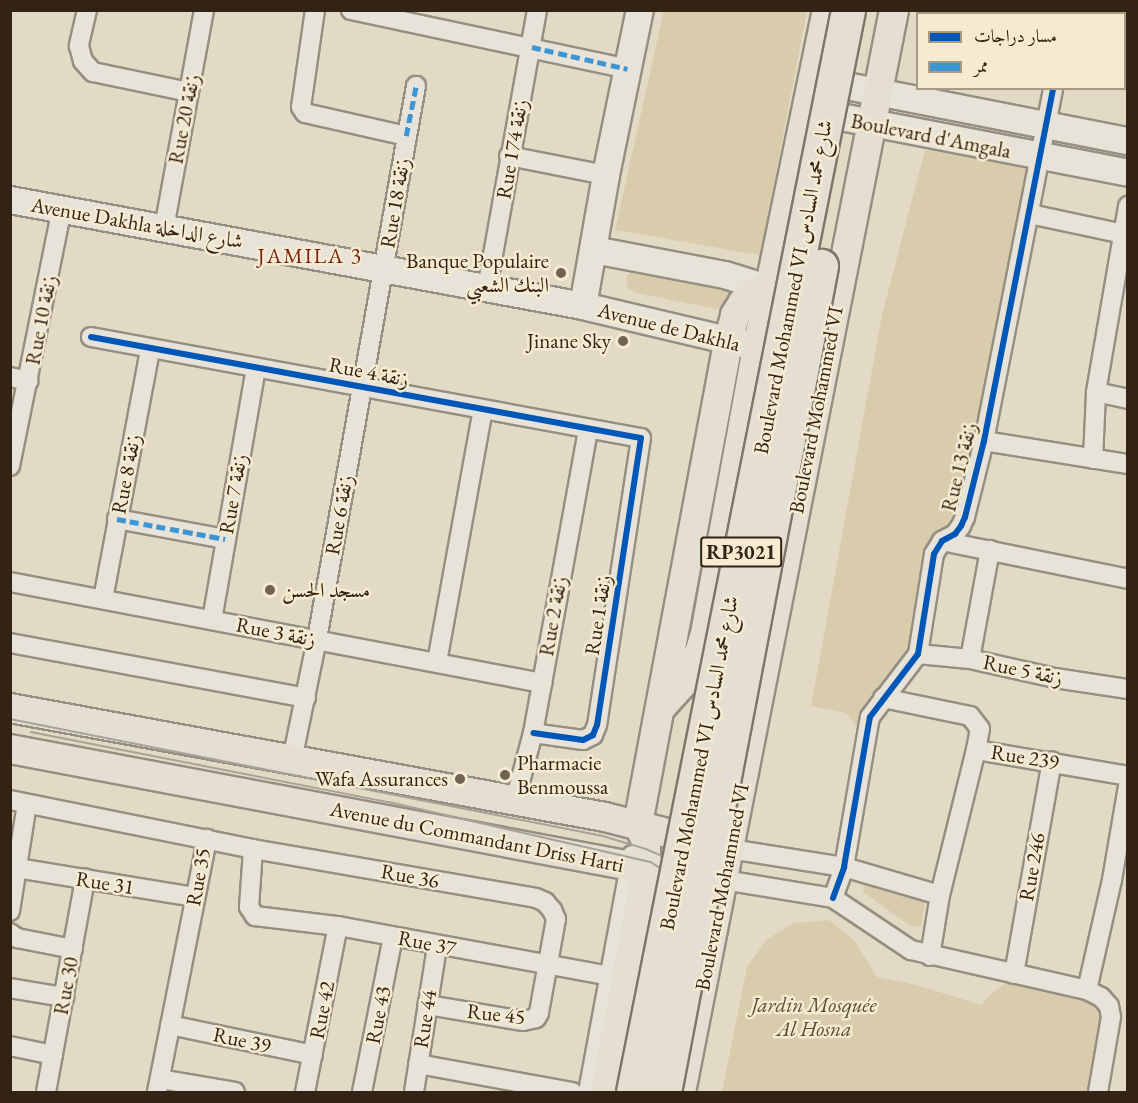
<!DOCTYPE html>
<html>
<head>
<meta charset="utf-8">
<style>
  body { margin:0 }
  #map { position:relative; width:1138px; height:1103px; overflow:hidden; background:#e2dac4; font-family:"EB Garamond",Amiri,serif }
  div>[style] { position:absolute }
  .green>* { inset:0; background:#d8ccad }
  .roads { filter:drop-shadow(2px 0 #958f81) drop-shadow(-2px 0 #958f81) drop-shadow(0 2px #958f81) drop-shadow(0 -2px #958f81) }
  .street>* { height:18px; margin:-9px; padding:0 9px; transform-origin:9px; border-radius:9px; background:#e8e3d8 }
  .secondary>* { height:26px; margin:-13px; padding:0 13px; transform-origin:13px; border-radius:13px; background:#e8e3d8 }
  .primary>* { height:28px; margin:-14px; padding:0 14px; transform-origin:14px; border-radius:14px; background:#e4dfd2 }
  .tram>* { height:1.5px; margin:-0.75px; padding:0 0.75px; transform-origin:0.75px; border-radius:0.75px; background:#a6a298 }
  .bridges { filter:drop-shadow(2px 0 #7c7669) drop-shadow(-2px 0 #7c7669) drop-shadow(0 2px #7c7669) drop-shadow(0 -2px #7c7669) }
  .highway-bridge>* { height:33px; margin:-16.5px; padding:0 16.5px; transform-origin:16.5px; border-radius:16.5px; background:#e4dfd2 }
  .quiet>* { height:4.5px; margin-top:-2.25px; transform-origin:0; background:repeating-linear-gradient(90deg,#3d95d3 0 9px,transparent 0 13.5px) }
  .cycleway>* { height:6px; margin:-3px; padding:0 3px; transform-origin:3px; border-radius:3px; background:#0057b8 }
  .dots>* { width:16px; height:16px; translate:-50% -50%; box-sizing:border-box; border:3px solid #f5ebd0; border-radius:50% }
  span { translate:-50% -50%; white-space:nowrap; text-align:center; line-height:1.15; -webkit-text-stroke:5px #f5ebd0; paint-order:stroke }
  .shield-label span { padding:2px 4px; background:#f5ebd0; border:2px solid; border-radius:4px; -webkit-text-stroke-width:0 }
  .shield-label { font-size:20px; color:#332315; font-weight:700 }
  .street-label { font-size:21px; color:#332315 }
  .poi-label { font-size:21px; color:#332315 }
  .right { translate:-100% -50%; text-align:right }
  .left { translate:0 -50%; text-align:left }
  .park-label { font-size:21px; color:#5a4a36; font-style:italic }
  .neighbourhood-label { font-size:22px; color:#7a1f14; letter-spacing:1.5px }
  .frame { position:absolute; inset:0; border:12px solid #332315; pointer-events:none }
  .legend { position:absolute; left:916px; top:12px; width:210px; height:78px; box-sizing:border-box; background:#f5ebd0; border:2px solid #a79b85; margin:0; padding:8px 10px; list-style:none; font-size:18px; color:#332315 }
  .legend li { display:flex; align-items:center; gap:12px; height:30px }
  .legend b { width:30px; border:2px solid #a79b85 }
</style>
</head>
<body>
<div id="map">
  <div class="green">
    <i style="clip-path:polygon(664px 10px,807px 11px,760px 255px,615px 230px)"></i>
    <i style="clip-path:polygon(925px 150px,1028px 162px,975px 440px,957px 510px,930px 548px,915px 652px,857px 726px,846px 713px,811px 706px,882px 315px)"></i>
    <i style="clip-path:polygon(630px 272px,727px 284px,735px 290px,722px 310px,636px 293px,628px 288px,626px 278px)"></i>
    <i style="clip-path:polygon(864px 883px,926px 894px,921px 927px,910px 926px,863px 892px)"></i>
    <i style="clip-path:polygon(829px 920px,854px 940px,877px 977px,916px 985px,982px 1005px,988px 997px,1014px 976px,1086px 1000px,1105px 1018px,1091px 1092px,722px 1092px,747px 967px,767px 939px,794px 923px)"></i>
  </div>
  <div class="roads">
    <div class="street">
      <i style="left:87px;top:10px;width:37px;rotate:103deg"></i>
      <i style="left:79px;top:46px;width:16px;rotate:75deg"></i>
      <i style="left:83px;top:61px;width:15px;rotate:48deg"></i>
      <i style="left:93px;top:72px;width:98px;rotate:11.8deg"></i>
      <i style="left:315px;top:10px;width:98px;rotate:98.2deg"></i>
      <i style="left:301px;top:107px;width:7px;rotate:56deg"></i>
      <i style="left:305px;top:113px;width:104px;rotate:12.8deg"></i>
      <i style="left:351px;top:10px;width:283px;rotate:12deg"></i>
      <i style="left:1127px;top:10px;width:1px;rotate:45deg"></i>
      <i style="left:1065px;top:14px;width:4px;rotate:-90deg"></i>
      <i style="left:509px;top:156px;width:99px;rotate:11.1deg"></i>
      <i style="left:1030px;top:214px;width:95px;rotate:12.1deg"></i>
      <i style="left:164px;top:228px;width:222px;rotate:-79.6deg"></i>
      <i style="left:487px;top:288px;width:282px;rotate:-79.8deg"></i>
      <i style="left:91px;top:337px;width:559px;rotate:10.41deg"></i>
      <i style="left:641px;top:438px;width:290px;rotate:98.7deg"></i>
      <i style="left:597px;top:725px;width:11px;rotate:112deg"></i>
      <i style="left:593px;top:735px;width:11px;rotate:153deg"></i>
      <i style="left:583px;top:740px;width:50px;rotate:-172deg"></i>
      <i style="left:10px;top:377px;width:19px;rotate:12deg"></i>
      <i style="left:1096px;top:392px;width:33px;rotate:12deg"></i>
      <i style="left:984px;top:441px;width:146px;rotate:9.1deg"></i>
      <i style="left:1093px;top:459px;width:67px;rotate:-87.4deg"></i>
      <i style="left:1096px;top:392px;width:189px;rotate:-80.2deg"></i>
      <i style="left:10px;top:466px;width:262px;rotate:-78.6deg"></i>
      <i style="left:117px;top:519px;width:110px;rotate:10.5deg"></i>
      <i style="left:942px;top:541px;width:190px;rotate:11.5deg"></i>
      <i style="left:10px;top:582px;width:542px;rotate:10.75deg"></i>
      <i style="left:103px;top:599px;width:253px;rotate:-79.3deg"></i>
      <i style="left:212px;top:620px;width:255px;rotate:-80.1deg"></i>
      <i style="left:10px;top:643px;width:301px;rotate:10.5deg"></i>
      <i style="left:918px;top:654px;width:52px;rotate:5.5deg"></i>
      <i style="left:970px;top:659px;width:87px;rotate:12.6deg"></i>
      <i style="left:1055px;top:678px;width:74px;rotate:8.6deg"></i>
      <i style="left:970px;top:659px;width:111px;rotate:-79.6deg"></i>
      <i style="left:437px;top:662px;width:256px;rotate:-79.7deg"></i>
      <i style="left:883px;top:698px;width:89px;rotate:11.7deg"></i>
      <i style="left:970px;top:716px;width:16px;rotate:52deg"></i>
      <i style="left:980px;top:729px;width:21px;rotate:101deg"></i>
      <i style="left:976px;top:750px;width:154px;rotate:9.7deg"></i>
      <i style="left:292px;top:760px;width:124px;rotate:-78.3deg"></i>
      <i style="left:317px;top:639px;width:562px;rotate:-79.85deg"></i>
      <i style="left:10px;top:800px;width:248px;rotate:11.4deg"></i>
      <i style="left:253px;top:849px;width:287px;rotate:9.8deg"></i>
      <i style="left:536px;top:898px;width:10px;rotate:24deg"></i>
      <i style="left:545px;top:902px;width:11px;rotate:49deg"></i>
      <i style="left:552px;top:910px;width:10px;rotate:66deg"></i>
      <i style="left:556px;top:919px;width:96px;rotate:100.3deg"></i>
      <i style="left:539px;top:1013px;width:6px;rotate:121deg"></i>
      <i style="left:536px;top:1018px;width:13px;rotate:167deg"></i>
      <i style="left:523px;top:1021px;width:97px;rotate:-170.5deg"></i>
      <i style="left:515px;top:801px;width:70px;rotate:-75.2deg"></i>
      <i style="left:533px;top:733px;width:308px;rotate:-79.7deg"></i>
      <i style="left:253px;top:849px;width:58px;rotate:93.9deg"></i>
      <i style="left:249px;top:907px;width:11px;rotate:56deg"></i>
      <i style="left:255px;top:916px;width:84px;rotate:6.9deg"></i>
      <i style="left:338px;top:926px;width:277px;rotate:10.4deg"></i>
      <i style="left:730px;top:849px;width:115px;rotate:9deg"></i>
      <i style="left:844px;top:867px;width:100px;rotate:16.3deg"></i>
      <i style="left:17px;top:868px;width:179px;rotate:9.3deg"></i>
      <i style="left:724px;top:880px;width:110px;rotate:9.4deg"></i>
      <i style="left:833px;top:898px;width:94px;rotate:33.7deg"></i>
      <i style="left:911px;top:950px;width:180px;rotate:12.8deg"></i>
      <i style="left:1087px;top:990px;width:16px;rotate:27deg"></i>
      <i style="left:1101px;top:997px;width:12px;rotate:48deg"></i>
      <i style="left:1109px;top:1006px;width:11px;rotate:80deg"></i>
      <i style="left:1111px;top:1017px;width:76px;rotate:99.8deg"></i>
      <i style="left:833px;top:898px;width:33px;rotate:-70deg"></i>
      <i style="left:844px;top:867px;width:152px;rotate:-80.2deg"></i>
      <i style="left:870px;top:717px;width:79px;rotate:-52.7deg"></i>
      <i style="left:918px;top:654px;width:101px;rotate:-80.9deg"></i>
      <i style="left:934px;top:554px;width:15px;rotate:-58deg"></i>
      <i style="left:942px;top:541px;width:15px;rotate:-28deg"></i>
      <i style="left:955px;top:534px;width:10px;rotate:-53deg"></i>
      <i style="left:961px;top:526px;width:10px;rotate:-66deg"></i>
      <i style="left:965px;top:517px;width:78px;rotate:-76deg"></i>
      <i style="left:984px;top:441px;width:360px;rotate:-78.9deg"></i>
      <i style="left:10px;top:911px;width:108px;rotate:-81deg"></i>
      <i style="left:10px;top:933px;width:9px;rotate:36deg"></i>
      <i style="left:17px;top:938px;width:57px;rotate:11.1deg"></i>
      <i style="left:930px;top:956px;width:62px;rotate:-80.7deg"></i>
      <i style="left:940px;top:895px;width:149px;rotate:-76.1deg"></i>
      <i style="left:1014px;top:974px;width:216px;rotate:-79.9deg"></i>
      <i style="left:10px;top:988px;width:55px;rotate:9.5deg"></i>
      <i style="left:1087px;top:990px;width:113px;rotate:-77.2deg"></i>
      <i style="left:1112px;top:880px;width:95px;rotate:-80.3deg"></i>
      <i style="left:170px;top:1025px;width:146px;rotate:11.8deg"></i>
      <i style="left:10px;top:1046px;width:44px;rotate:11.8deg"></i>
      <i style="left:418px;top:1064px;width:157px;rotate:10.3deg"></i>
      <i style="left:160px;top:1079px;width:76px;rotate:9.8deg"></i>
      <i style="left:46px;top:1092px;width:217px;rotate:-79.6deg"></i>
      <i style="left:157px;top:1092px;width:258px;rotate:-78.8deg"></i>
      <i style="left:305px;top:1092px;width:169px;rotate:-78.8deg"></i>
      <i style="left:362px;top:1092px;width:158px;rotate:-78.7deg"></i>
      <i style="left:414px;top:1092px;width:148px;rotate:-81deg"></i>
      <i style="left:588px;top:1092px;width:241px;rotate:-79.5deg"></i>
    </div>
    <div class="secondary">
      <i style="left:816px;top:80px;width:318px;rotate:11.1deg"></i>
      <i style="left:810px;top:111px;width:324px;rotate:11deg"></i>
      <i style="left:10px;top:200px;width:583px;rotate:10.48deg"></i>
      <i style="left:583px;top:306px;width:200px;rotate:13.3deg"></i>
      <i style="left:594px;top:250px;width:133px;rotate:10.8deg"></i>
      <i style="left:725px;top:275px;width:58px;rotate:17.2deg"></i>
      <i style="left:583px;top:306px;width:133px;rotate:-80deg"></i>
      <i style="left:606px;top:175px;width:168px;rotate:-78.4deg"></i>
    </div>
    <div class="primary">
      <i style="left:10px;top:708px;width:605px;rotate:10.38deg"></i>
      <i style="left:605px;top:817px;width:104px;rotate:14.4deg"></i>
      <i style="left:660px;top:709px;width:36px;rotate:-48deg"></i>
      <i style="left:684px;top:682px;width:36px;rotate:-63deg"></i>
      <i style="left:700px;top:650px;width:17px;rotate:-73deg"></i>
      <i style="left:705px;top:634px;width:291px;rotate:-79.7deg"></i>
      <i style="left:757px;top:348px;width:345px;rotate:-78.3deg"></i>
      <i style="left:10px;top:749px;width:664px;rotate:10.67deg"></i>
      <i style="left:605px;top:1092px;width:226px;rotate:-79.5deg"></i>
      <i style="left:646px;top:870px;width:29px;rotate:-90deg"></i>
      <i style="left:646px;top:841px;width:19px;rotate:-115deg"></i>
      <i style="left:638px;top:824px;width:490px;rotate:-79.4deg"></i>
      <i style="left:728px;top:342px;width:28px;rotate:-75deg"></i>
      <i style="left:735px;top:315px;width:15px;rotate:-58deg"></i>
      <i style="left:743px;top:302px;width:20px;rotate:-37deg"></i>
      <i style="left:759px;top:290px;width:11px;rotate:-5deg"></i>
      <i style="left:681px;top:1092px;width:1103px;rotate:-78.86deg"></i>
    </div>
  </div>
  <div class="tram">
    <i style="left:10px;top:719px;width:604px;rotate:11.16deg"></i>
    <i style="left:603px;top:836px;width:45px;rotate:16.8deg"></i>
    <i style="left:646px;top:849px;width:21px;rotate:23deg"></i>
    <i style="left:665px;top:857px;width:13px;rotate:51deg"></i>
    <i style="left:673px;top:867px;width:21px;rotate:62deg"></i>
    <i style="left:683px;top:886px;width:37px;rotate:88deg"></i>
    <i style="left:684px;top:923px;width:172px;rotate:100.4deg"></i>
    <i style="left:31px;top:732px;width:365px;rotate:11.1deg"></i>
    <i style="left:389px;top:802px;width:269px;rotate:12.9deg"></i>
    <i style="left:651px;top:862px;width:11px;rotate:34deg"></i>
    <i style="left:660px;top:868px;width:13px;rotate:58deg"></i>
    <i style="left:667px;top:879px;width:33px;rotate:74deg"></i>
    <i style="left:676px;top:911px;width:184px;rotate:100.9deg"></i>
  </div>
  <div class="bridges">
    <div class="highway-bridge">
      <i style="left:633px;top:1092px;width:1103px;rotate:-78.76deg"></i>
      <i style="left:664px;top:1092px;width:841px;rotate:-79.24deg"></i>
    </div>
  </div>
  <div class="quiet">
    <i style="left:532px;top:47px;width:98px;rotate:12.9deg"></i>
    <i style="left:406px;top:136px;width:51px;rotate:-78.7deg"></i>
    <i style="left:117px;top:519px;width:110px;rotate:10.5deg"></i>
  </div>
  <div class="cycleway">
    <i style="left:91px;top:337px;width:559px;rotate:10.41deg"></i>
    <i style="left:641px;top:438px;width:290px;rotate:98.7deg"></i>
    <i style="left:597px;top:725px;width:11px;rotate:112deg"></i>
    <i style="left:593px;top:735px;width:11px;rotate:153deg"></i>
    <i style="left:583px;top:740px;width:50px;rotate:-172deg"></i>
    <i style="left:833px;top:898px;width:33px;rotate:-70deg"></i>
    <i style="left:844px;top:867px;width:152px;rotate:-80.2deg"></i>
    <i style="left:870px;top:717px;width:79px;rotate:-52.7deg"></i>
    <i style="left:918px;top:654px;width:101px;rotate:-80.9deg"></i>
    <i style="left:934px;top:554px;width:15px;rotate:-58deg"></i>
    <i style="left:942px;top:541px;width:15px;rotate:-28deg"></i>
    <i style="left:955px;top:534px;width:10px;rotate:-53deg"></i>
    <i style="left:961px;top:526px;width:10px;rotate:-66deg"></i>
    <i style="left:965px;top:517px;width:78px;rotate:-76deg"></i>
    <i style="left:984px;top:441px;width:360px;rotate:-78.9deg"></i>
  </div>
  <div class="dots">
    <i style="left:561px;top:273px;background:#706352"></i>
    <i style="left:623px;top:341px;background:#706352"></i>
    <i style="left:270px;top:590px;background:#706352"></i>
    <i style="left:505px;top:775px;background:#706352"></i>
    <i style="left:460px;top:779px;background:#706352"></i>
  </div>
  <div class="shield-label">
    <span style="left:741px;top:552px">RP3021</span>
  </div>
  <div class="street-label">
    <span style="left:184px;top:119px;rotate:-79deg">Rue 20 زنقة</span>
    <span style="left:931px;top:136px;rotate:11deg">Boulevard d'Amgala</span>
    <span style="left:512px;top:149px;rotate:-80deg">Rue 174 زنقة</span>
    <span style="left:395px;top:203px;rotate:-80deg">Rue 18 زنقة</span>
    <span style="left:137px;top:223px;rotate:10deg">Avenue Dakhla شارع الداخلة</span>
    <span style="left:793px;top:287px;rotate:-79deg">Boulevard Mohammed VI شارع محمد السادس</span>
    <span style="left:41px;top:320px;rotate:-79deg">Rue 10 زنقة</span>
    <span style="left:669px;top:327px;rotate:14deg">Avenue de Dakhla</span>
    <span style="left:369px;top:372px;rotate:11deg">Rue 4 زنقة</span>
    <span style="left:816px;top:410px;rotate:-79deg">Boulevard Mohammed VI</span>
    <span style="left:959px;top:467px;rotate:-76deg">Rue 13 زنقة</span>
    <span style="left:126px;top:474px;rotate:-79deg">Rue 8 زنقة</span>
    <span style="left:233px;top:494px;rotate:-80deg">Rue 7 زنقة</span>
    <span style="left:339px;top:515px;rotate:-80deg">Rue 6 زنقة</span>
    <span style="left:598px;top:615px;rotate:-81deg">Rue 1 زنقة</span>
    <span style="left:553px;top:616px;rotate:-80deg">Rue 2 زنقة</span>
    <span style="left:276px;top:632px;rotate:11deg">Rue 3 زنقة</span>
    <span style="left:1023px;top:670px;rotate:12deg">Rue 5 زنقة</span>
    <span style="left:1025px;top:757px;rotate:9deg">Rue 239</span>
    <span style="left:699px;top:763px;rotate:-79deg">Boulevard Mohammed VI شارع محمد السادس</span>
    <span style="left:477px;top:837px;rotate:11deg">Avenue du Commandant Driss Harti</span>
    <span style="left:1032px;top:867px;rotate:-80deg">Rue 246</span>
    <span style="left:410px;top:876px;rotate:10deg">Rue 36</span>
    <span style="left:198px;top:877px;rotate:-80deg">Rue 35</span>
    <span style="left:105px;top:883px;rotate:9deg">Rue 31</span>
    <span style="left:722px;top:887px;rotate:-79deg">Boulevard Mohammed VI</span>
    <span style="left:427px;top:943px;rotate:11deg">Rue 37</span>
    <span style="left:66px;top:986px;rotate:-79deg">Rue 30</span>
    <span style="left:322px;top:1010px;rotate:-79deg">Rue 42</span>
    <span style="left:496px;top:1014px;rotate:6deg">Rue 45</span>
    <span style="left:378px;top:1015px;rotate:-79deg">Rue 43</span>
    <span style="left:425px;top:1019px;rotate:-81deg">Rue 44</span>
    <span style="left:242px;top:1040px;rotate:12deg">Rue 39</span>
  </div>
  <div class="poi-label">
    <span class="right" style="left:549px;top:273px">Banque Populaire<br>البنك الشعبي</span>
    <span class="right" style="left:611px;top:341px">Jinane Sky</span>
    <span class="left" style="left:282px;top:590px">مسجد الحسن</span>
    <span class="left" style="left:517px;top:775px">Pharmacie<br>Benmoussa</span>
    <span class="right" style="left:448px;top:779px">Wafa Assurances</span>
  </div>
  <div class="park-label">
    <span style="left:814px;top:1017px">Jardin Mosquée<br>Al Hosna</span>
  </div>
  <div class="neighbourhood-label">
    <span style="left:310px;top:256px">JAMILA 3</span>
  </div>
  <div class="frame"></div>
  <ul class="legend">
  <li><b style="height:8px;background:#0057b8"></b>مسار دراجات</li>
  <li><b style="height:8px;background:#3d95d3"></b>ممر</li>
  </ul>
</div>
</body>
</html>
